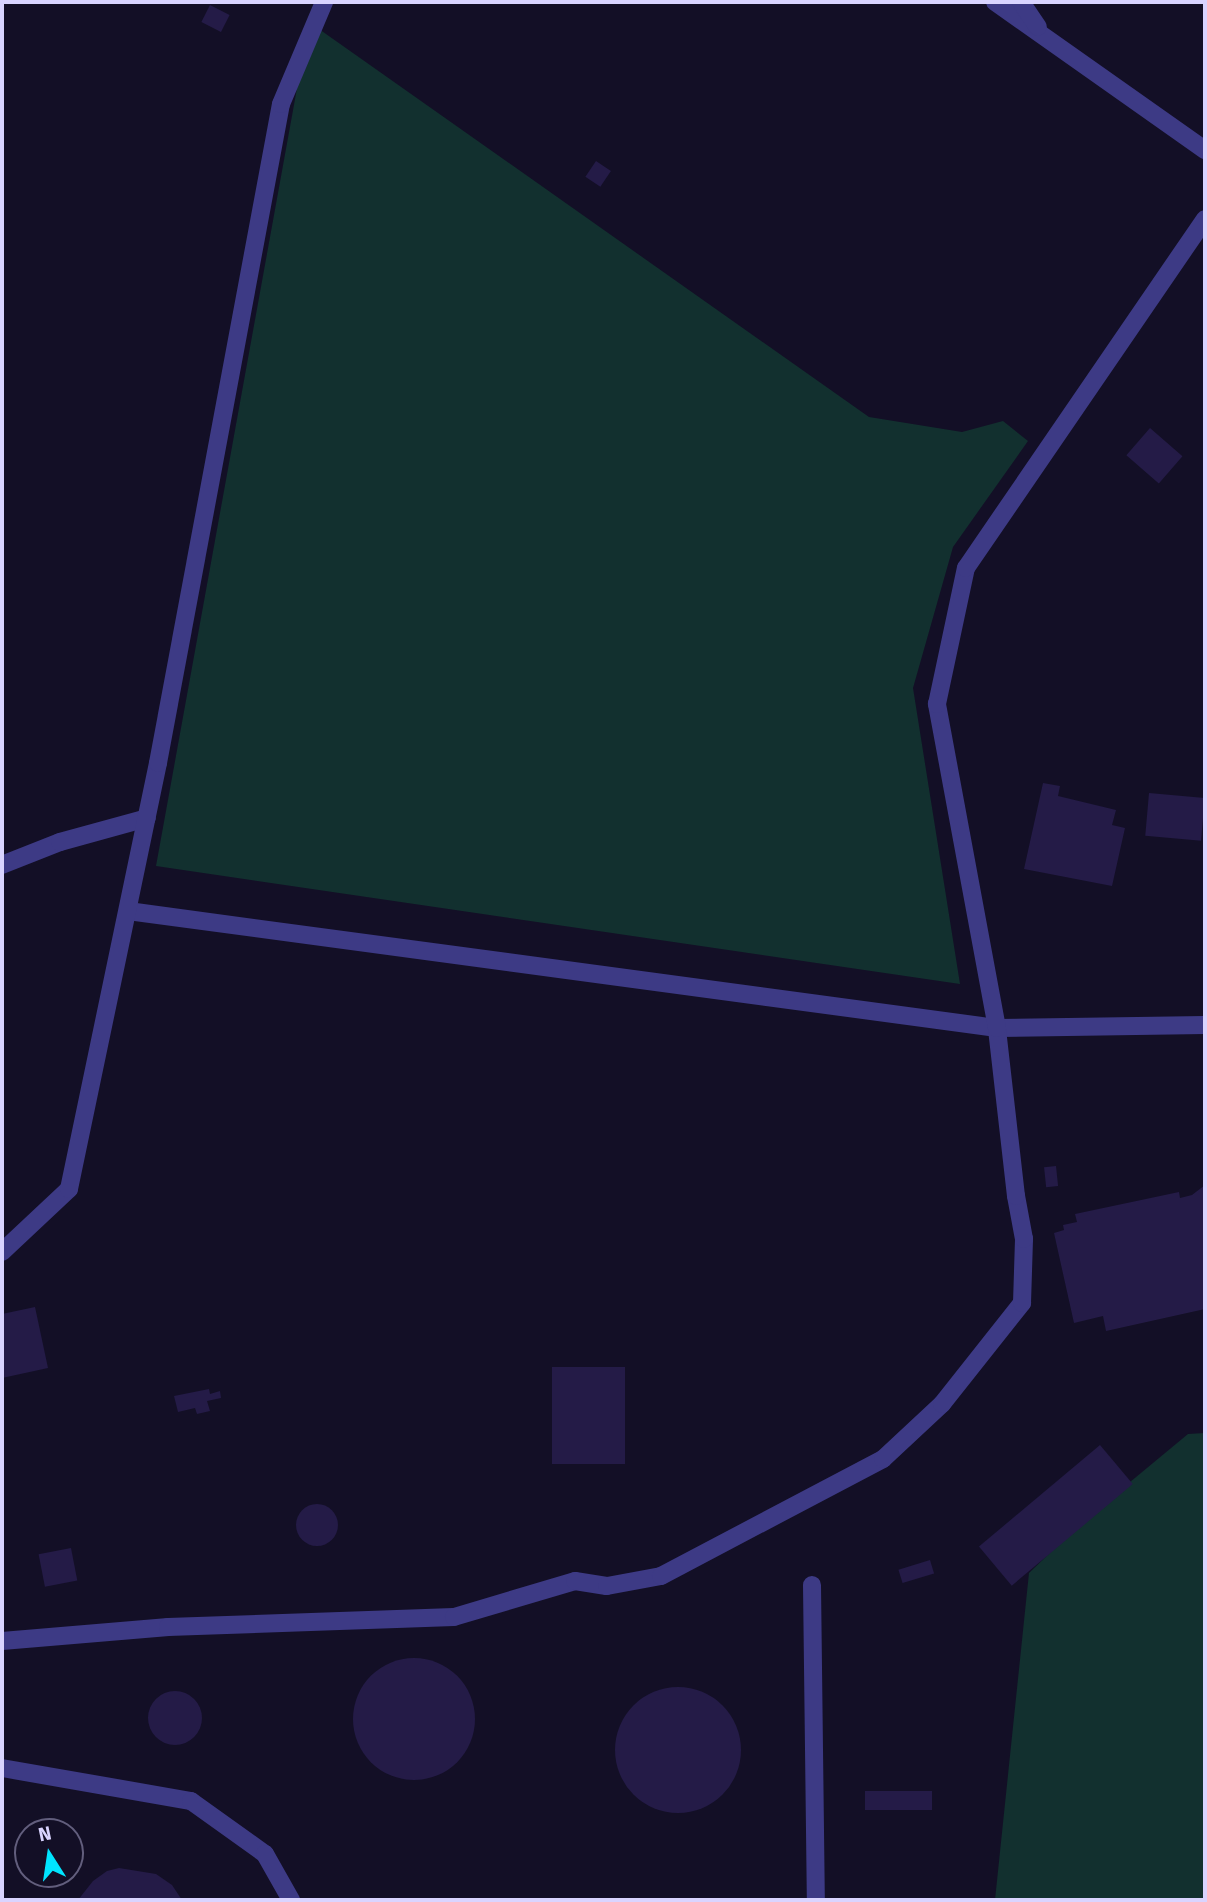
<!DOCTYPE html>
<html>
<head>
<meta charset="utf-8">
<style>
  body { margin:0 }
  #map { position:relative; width:1207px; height:1902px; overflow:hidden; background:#130f26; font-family:"Fira Sans",sans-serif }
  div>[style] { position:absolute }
  .green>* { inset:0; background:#12302f }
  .building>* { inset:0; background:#241b47; transform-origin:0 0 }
  .round { border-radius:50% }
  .minor>* { height:18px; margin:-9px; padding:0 9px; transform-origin:9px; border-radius:9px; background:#3d3a85 }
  span { translate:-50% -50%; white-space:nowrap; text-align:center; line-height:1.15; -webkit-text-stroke:5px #130f26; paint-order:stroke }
  .frame { position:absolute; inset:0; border:4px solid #d9d4ff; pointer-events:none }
  .north { position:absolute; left:14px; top:1818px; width:70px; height:70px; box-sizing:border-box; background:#130f26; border:2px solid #625e7d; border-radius:50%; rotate:348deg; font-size:19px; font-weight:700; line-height:28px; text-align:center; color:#d9d4ff }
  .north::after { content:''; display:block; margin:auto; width:24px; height:32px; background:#00e5ff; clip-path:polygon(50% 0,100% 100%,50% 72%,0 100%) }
</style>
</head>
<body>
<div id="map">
  <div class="green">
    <i style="clip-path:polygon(309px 22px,869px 417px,962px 432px,1003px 421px,1028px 441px,953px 547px,913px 688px,960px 984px,156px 866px)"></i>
    <i style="clip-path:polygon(1205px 1433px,1205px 1900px,995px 1900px,1029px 1573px,1083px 1521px,1188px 1434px)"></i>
  </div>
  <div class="building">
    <i style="left:210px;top:5px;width:22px;height:19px;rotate:27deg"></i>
    <i style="left:596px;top:161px;width:18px;height:19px;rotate:34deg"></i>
    <i style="left:1150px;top:428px;width:43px;height:36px;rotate:41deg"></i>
    <i style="clip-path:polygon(1043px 783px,1060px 786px,1058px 796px,1116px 810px,1112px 825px,1125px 828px,1112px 886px,1024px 869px)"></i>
    <i style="left:1149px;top:793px;width:56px;height:43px;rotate:5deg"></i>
    <i style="left:1056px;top:1166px;width:20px;height:12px;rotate:84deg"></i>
    <i style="clip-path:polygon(1205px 1185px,1205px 1309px,1106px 1331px,1103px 1316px,1074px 1323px,1054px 1233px,1064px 1230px,1063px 1225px,1077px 1222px,1075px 1214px,1179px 1192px,1180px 1198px,1192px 1195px)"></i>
    <i style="clip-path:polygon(35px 1307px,48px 1368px,2px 1378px,2px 1314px)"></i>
    <i style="left:552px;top:1367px;width:73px;height:97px"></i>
    <i style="clip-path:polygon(209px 1389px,210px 1394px,220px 1391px,221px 1398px,207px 1401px,210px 1411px,197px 1414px,195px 1408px,178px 1412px,174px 1396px)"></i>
    <i style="left:1100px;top:1445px;width:51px;height:158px;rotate:50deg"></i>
    <i class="round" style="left:296px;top:1504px;width:42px;height:42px"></i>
    <i style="left:71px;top:1548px;width:33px;height:33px;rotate:79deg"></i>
    <i style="left:930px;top:1560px;width:14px;height:33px;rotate:73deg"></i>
    <i class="round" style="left:353px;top:1658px;width:122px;height:122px"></i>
    <i class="round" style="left:615px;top:1687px;width:126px;height:126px"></i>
    <i class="round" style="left:148px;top:1691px;width:54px;height:54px"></i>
    <i style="left:865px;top:1791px;width:67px;height:19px"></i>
    <i style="clip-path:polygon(119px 1868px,156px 1874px,172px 1885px,182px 1900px,78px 1900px,93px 1881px,107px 1871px)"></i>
  </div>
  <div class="minor">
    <i style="left:995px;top:2px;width:257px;rotate:35.2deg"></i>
    <i style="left:1021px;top:2px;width:30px;rotate:56deg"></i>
    <i style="left:2px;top:865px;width:62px;rotate:-21.6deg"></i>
    <i style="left:60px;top:842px;width:90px;rotate:-15.4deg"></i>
    <i style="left:128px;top:911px;width:877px;rotate:7.67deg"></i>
    <i style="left:997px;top:1028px;width:208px;rotate:-0.8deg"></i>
    <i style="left:2px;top:1252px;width:92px;rotate:-43.2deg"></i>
    <i style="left:69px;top:1189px;width:435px;rotate:-78.2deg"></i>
    <i style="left:158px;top:763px;width:670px;rotate:-79.43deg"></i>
    <i style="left:281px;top:104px;width:111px;rotate:-67.1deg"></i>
    <i style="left:812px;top:1585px;width:315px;rotate:89.3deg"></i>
    <i style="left:2px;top:1641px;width:167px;rotate:-4.8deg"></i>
    <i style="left:168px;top:1627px;width:286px;rotate:-2deg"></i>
    <i style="left:454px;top:1617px;width:126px;rotate:-16.6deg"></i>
    <i style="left:575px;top:1581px;width:32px;rotate:9deg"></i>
    <i style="left:607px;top:1586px;width:55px;rotate:-10.5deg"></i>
    <i style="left:661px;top:1576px;width:251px;rotate:-27.8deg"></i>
    <i style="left:883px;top:1459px;width:81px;rotate:-43deg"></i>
    <i style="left:942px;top:1404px;width:129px;rotate:-51.6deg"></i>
    <i style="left:1022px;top:1303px;width:64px;rotate:-88.2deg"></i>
    <i style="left:1024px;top:1239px;width:44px;rotate:-100.5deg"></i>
    <i style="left:1016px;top:1196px;width:169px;rotate:-96.5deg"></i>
    <i style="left:997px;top:1028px;width:330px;rotate:-100.5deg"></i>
    <i style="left:937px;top:704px;width:139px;rotate:-78deg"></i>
    <i style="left:966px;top:568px;width:423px;rotate:-55.6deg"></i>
    <i style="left:2px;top:1768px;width:192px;rotate:9.9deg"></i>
    <i style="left:191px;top:1801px;width:91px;rotate:35.6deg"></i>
    <i style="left:265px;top:1854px;width:53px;rotate:60.5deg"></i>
  </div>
  <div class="frame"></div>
  <div class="north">N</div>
</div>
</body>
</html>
